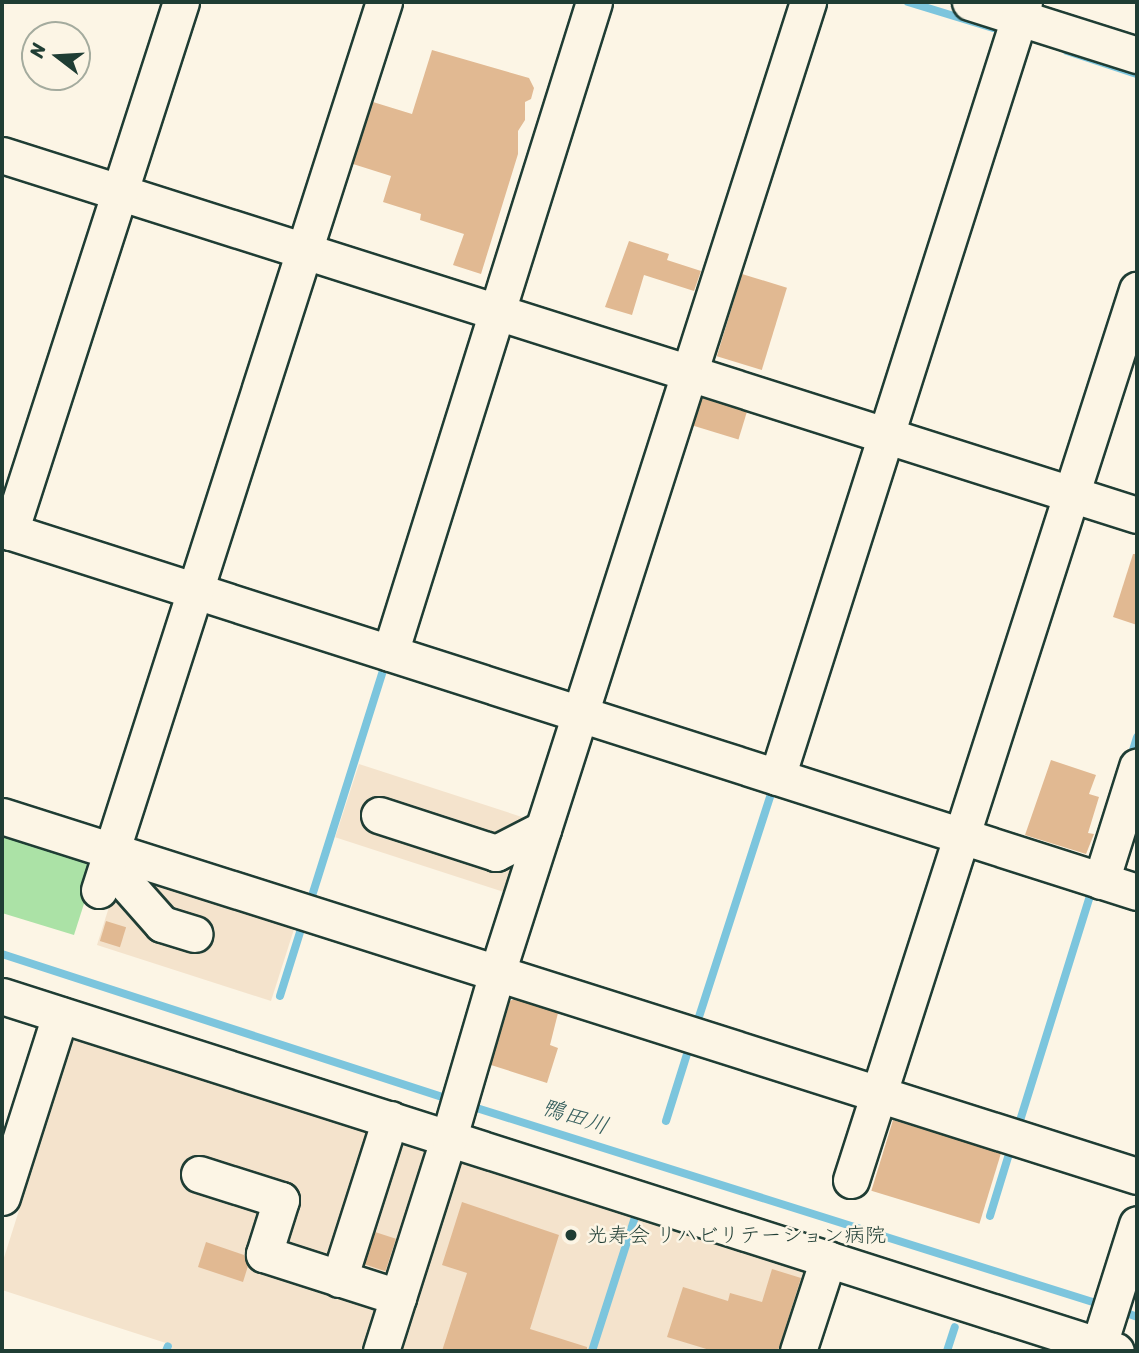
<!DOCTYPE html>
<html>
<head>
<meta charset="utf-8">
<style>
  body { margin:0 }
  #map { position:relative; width:1139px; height:1353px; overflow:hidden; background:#fcf5e5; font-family:Sriracha,"Klee One",sans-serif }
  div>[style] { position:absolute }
  .built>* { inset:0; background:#f4e3cc; transform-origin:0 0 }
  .green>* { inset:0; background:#abe2a6 }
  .stream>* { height:8px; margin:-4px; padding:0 4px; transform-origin:4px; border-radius:4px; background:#7cc5dd }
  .building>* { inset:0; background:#e1b992; transform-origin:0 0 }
  .roads { filter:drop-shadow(2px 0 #1f3d34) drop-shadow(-2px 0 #1f3d34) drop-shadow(0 2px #1f3d34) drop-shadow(0 -2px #1f3d34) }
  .minor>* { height:35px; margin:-17.5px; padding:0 17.5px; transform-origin:17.5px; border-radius:17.5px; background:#fcf5e5 }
  .dots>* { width:19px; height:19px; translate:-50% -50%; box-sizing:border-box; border:4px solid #fcf5e5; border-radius:50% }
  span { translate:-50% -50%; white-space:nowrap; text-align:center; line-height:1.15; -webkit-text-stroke:5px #fcf5e5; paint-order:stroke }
  .poi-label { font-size:21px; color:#1f3d34 }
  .left { translate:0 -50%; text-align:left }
  .water-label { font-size:23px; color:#365f5e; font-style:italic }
  .frame { position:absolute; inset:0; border:4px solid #1f3d34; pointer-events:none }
  .north { position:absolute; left:21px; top:21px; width:70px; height:70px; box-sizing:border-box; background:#fcf5e5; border:2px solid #a4ab9e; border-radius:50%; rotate:287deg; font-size:19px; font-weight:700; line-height:28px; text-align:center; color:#1f3d34 }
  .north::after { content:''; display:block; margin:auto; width:24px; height:32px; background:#1f3d34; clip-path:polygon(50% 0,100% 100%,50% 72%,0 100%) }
</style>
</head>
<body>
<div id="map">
  <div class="built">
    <i style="left:359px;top:764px;width:189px;height:77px;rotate:18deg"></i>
    <i style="clip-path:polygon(130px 870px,296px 923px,271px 1001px,97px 945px,115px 888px)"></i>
    <i style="clip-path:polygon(76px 1030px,422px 1141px,428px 1153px,368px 1351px,171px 1351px,172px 1345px,2px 1290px,2px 1264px)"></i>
    <i style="clip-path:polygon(458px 1154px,815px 1268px,788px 1351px,395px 1351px)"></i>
  </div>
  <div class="green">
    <i style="clip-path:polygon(2px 827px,97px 863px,74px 935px,2px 913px)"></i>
  </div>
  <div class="stream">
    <i style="left:908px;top:2px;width:89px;rotate:17deg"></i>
    <i style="left:1067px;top:51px;width:74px;rotate:18.2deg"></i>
    <i style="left:1130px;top:760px;width:24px;rotate:-73deg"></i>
    <i style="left:311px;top:899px;width:243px;rotate:-72.5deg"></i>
    <i style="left:2px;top:954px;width:473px;rotate:18deg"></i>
    <i style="left:280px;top:996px;width:70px;rotate:-72.6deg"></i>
    <i style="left:697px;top:1023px;width:244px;rotate:-72.1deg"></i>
    <i style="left:467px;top:1105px;width:666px;rotate:17.48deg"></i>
    <i style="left:666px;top:1121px;width:73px;rotate:-72.6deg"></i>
    <i style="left:1018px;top:1127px;width:249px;rotate:-72.7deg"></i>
    <i style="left:990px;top:1216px;width:65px;rotate:-73deg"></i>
    <i style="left:1118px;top:1310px;width:20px;rotate:20deg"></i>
    <i style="left:166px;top:1351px;width:5px;rotate:-68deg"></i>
    <i style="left:592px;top:1351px;width:138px;rotate:-72.2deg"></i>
    <i style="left:947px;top:1351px;width:25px;rotate:-72deg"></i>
  </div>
  <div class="building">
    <i style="clip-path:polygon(432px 50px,529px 78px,534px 88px,531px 99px,525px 102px,525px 120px,518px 131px,518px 154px,481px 274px,453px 265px,464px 234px,420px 220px,421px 214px,383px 202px,391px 176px,353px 164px,373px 102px,412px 114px)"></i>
    <i style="clip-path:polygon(629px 241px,669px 254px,667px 260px,701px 271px,694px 291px,644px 275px,632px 315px,605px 307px)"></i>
    <i style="left:742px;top:274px;width:47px;height:86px;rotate:17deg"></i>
    <i style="left:702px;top:398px;width:47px;height:29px;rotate:17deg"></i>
    <i style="clip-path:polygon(1133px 554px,1137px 554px,1137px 625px,1113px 617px)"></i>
    <i style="clip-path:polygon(1051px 760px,1096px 775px,1089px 794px,1099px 797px,1088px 833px,1094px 834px,1086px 854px,1025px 835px)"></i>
    <i style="left:106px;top:921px;width:21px;height:21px;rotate:17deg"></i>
    <i style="clip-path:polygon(514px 999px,558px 1013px,550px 1045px,558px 1048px,547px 1083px,491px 1065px,510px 1001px)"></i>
    <i style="left:893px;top:1120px;width:113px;height:74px;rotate:17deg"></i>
    <i style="clip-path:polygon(462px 1202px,559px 1235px,530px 1329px,587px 1347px,587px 1351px,442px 1351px,467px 1273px,442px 1265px)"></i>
    <i style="left:375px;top:1232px;width:22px;height:34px;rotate:18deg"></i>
    <i style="clip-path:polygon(206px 1242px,244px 1255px,248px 1266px,243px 1282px,198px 1267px)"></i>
    <i style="clip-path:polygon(772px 1269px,801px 1278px,778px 1351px,713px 1351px,667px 1337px,683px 1287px,728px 1301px,730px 1293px,762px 1302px)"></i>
  </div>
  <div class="roads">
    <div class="minor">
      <i style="left:970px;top:2px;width:175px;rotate:17.6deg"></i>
      <i style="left:2px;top:155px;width:1191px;rotate:17.6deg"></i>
      <i style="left:2px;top:529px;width:1192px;rotate:17.74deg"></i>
      <i style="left:10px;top:532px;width:557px;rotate:-72.12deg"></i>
      <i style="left:390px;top:653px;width:682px;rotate:-72.6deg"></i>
      <i style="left:777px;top:777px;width:813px;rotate:-72.32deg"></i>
      <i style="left:379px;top:815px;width:123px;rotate:18deg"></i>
      <i style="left:496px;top:853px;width:53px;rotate:-27.1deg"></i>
      <i style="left:2px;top:816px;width:1191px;rotate:17.6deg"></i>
      <i style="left:108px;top:863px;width:81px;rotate:48.5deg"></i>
      <i style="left:162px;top:924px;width:34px;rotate:17deg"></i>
      <i style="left:1101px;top:881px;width:120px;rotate:-72.5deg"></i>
      <i style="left:99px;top:890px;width:933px;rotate:-72.21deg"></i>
      <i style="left:2px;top:996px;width:1169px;rotate:17.68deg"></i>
      <i style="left:199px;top:1174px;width:86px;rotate:17.6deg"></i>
      <i style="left:281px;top:1200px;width:57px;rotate:107.5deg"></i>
      <i style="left:264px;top:1254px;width:141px;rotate:17.8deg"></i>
      <i style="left:851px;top:1180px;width:935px;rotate:-72.19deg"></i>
      <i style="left:2px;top:1197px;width:191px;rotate:-72.3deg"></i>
      <i style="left:339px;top:1279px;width:168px;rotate:-72.3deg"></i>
      <i style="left:381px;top:1351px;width:225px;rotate:-72.4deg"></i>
      <i style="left:449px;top:1137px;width:171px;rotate:-73.7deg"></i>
      <i style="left:497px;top:973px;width:1020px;rotate:-72.24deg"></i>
      <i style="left:798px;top:1351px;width:97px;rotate:-71.9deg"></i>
      <i style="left:1097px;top:1351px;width:133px;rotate:-72.5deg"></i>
    </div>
  </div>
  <div class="dots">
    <i style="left:571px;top:1235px;background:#1f3d34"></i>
  </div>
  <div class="poi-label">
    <span class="left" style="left:587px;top:1235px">光寿会 リハビリテーション病院</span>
  </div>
  <div class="water-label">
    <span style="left:575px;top:1117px;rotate:18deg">鴨田川</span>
  </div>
  <div class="frame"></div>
  <div class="north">N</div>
</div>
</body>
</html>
